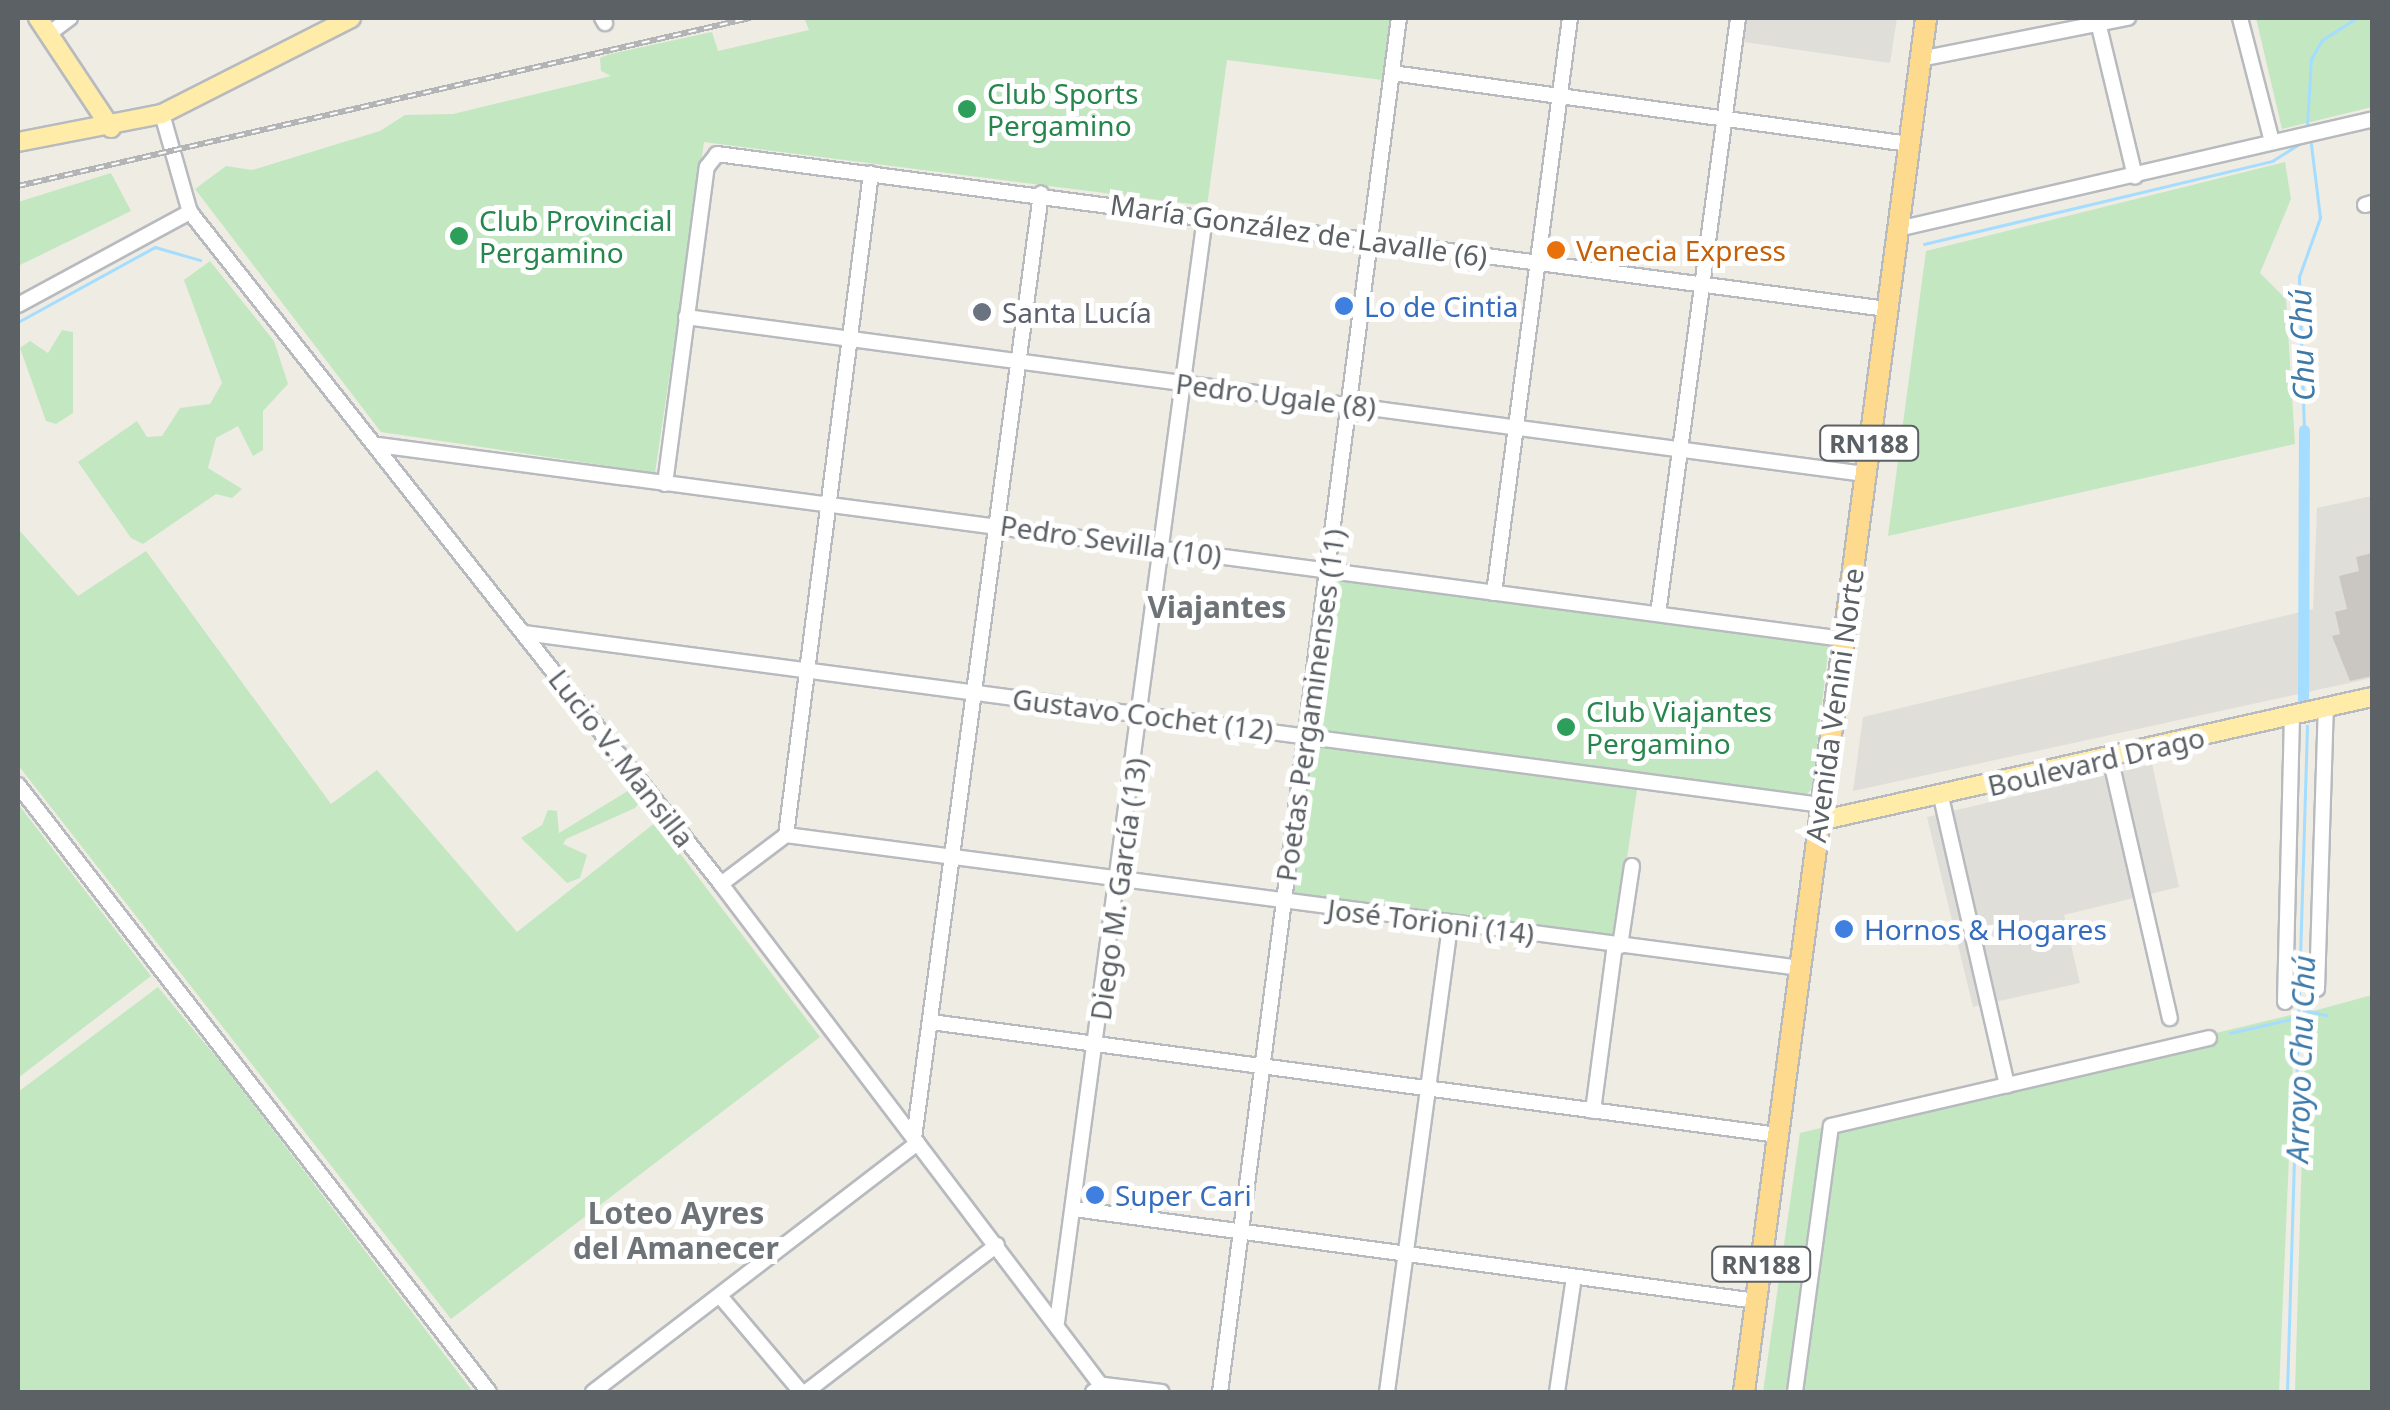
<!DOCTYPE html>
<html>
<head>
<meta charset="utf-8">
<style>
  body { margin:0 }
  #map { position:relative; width:2390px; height:1410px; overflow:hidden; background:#efece4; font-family:"Noto Sans",sans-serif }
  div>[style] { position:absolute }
  .industrial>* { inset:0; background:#e0ded9 }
  .green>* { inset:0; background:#c3e7c1 }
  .stream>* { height:2.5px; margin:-1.25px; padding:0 1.25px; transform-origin:1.25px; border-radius:1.25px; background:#a4ddff }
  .canal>* { height:11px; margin:-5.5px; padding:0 5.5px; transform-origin:5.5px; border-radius:5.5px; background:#a4ddff }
  .building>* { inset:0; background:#cac7c2 }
  .roads { filter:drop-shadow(2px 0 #b7babe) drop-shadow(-2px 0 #b7babe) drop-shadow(0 2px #b7babe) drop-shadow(0 -2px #b7babe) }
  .minor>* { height:14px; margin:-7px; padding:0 7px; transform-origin:7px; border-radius:7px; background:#fff }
  .major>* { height:18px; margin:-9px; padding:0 9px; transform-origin:9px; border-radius:9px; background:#ffeca9 }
  .highway>* { height:20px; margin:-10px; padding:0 10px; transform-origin:10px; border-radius:10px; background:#fdda8d }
  .rail>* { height:6px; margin-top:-3px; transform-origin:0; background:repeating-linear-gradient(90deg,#fff 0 8px,#b3b4b5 0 16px); box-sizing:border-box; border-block:2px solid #b3b4b5 }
  .dots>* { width:28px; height:28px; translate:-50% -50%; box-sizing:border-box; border:5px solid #fff; border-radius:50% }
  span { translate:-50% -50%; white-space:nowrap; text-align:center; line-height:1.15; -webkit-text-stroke:10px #fff; paint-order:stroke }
  .shield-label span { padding:2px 8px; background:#fff; border:2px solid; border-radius:8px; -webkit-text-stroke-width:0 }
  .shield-label { font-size:25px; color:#5c6165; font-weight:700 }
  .leisure-label { font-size:28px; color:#27864d }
  .left { translate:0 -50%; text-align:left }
  .street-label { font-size:28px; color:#5c6165 }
  .food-label { font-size:28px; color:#c56008 }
  .shop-label { font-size:28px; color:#366cbe }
  .worship-label { font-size:28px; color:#5b616d }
  .water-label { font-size:30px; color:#3d79a9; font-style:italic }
  .neighbourhood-label { font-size:30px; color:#6d7377; font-weight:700 }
  .frame { position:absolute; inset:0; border:20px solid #5c6165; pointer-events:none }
</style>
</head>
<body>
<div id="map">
  <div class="industrial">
    <i style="clip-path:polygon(1741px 18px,1897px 18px,1890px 63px,1737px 41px)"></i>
    <i style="clip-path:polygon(2372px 496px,2372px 678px,1853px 791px,1863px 717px,2313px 609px,2317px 508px)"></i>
    <i style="clip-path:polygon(2152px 764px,2179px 887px,2064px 915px,2080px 983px,1973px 1007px,1927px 817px)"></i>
  </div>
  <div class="green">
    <i style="clip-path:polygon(804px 18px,1390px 18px,1382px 80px,1227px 60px,1207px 206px,704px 142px,655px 473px,381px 432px,195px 189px,226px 166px,252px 170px,380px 131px,405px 115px,453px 114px,611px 76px,601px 71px,600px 58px,610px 54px,712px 32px,718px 51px,809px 30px)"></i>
    <i style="clip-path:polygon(2256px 18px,2372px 18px,2372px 107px,2282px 129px)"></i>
    <i style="clip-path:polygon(2285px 162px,2291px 199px,2260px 273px,2286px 299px,2295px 444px,1888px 536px,1926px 251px)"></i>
    <i style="clip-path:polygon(111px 173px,131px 211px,18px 266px,18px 202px)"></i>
    <i style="clip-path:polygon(210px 261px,274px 341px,288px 384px,263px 411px,263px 450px,253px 456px,238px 426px,216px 438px,208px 468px,242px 489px,232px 498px,216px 494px,143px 544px,131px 538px,78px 462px,137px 421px,147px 437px,162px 436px,180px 408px,210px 404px,222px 383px,184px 280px)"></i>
    <i style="clip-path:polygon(62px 330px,73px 332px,73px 413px,56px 424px,46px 421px,20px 348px,30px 341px,48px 353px)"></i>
    <i style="clip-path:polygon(18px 529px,78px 596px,146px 551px,331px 804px,377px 770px,517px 932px,656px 822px,820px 1037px,451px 1319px,18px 765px)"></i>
    <i style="clip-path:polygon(1334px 578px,1829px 644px,1812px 789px,1804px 797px,1639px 776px,1615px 940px,1291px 895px)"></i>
    <i style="clip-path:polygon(636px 786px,644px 797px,635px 808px,566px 839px,563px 844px,587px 855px,580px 878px,567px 883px,521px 838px,542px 825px,548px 810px,557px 811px,559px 833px)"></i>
    <i style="clip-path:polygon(18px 804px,151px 976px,18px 1078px)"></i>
    <i style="clip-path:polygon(158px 987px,226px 1069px,473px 1392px,18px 1392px,18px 1092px)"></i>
    <i style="clip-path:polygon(2372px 995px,2372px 1392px,2295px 1392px,2306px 1013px)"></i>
    <i style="clip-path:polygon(2295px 1014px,2279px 1392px,1763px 1392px,1800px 1133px)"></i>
  </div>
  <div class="stream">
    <i style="left:2307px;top:126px;width:67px;rotate:-86.6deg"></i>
    <i style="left:2311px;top:59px;width:22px;rotate:-60deg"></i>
    <i style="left:2322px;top:40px;width:41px;rotate:-32.2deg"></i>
    <i style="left:1924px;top:244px;width:358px;rotate:-13.4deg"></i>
    <i style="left:2272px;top:161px;width:36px;rotate:-32deg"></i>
    <i style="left:18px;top:322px;width:156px;rotate:-28.7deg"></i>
    <i style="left:155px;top:247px;width:47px;rotate:16.1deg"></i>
    <i style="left:2304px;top:430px;width:153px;rotate:-91.9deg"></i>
    <i style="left:2299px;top:277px;width:63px;rotate:-70.4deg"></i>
    <i style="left:2320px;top:218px;width:74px;rotate:-97deg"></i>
    <i style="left:2304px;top:1010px;width:23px;rotate:13deg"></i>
    <i style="left:2230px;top:1033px;width:72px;rotate:-12.9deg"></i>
    <i style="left:2287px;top:1392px;width:666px;rotate:-88.28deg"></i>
  </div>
  <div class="canal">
    <i style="left:2303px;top:703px;width:273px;rotate:-89.8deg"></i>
  </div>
  <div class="building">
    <i style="clip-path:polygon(2372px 553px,2372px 676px,2350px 681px,2332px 636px,2340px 634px,2335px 612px,2347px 609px,2339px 576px,2359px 571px,2356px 557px)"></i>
  </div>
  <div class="roads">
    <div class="minor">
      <i style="left:602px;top:18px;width:6px;rotate:59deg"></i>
      <i style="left:2097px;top:18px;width:163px;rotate:76.5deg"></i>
      <i style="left:2240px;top:18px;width:128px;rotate:75.5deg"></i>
      <i style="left:50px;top:33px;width:25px;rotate:-37deg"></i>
      <i style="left:1920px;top:59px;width:212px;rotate:-11.2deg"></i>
      <i style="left:1392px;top:73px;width:522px;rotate:7.82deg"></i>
      <i style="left:162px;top:114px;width:102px;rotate:74.1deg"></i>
      <i style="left:190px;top:212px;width:856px;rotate:51.68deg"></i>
      <i style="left:721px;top:884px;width:637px;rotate:52.84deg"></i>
      <i style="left:2365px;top:205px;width:7px;rotate:-16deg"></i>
      <i style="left:1898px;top:229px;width:486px;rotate:-13deg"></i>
      <i style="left:18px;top:305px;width:196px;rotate:-28.4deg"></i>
      <i style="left:686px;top:317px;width:1189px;rotate:7.59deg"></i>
      <i style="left:378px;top:445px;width:1478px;rotate:7.54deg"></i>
      <i style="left:665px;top:484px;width:320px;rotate:-82.5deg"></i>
      <i style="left:707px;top:167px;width:16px;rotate:-52deg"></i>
      <i style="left:717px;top:154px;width:1180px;rotate:7.55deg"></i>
      <i style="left:1494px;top:593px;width:580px;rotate:-82.47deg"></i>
      <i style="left:1658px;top:614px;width:601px;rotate:-82.35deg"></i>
      <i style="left:524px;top:633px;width:1308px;rotate:7.55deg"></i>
      <i style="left:2110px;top:757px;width:268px;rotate:77.1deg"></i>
      <i style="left:18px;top:785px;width:768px;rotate:52.19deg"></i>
      <i style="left:1941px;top:797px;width:296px;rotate:77.1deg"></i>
      <i style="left:786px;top:835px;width:667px;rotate:-82.68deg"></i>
      <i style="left:721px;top:884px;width:81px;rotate:-37deg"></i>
      <i style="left:786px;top:835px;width:1023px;rotate:7.47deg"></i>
      <i style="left:1620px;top:946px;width:81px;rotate:-81.5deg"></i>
      <i style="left:2317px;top:989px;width:281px;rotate:-88.2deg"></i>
      <i style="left:2285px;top:1002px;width:286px;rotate:-88.6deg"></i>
      <i style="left:931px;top:1022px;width:855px;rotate:7.6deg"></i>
      <i style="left:1593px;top:1111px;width:167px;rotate:-82.5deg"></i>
      <i style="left:914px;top:1138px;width:953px;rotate:-82.34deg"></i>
      <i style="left:1074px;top:1209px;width:688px;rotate:7.68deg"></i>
      <i style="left:720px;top:1296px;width:126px;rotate:49.8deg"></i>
      <i style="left:1057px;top:1322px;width:1115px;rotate:-82.37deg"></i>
      <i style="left:593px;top:1392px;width:409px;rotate:-37.5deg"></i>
      <i style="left:806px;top:1392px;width:241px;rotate:-37.6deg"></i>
      <i style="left:1093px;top:1392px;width:13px;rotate:-32deg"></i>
      <i style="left:1104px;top:1385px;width:58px;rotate:6.9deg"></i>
      <i style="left:1220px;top:1392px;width:1386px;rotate:-82.58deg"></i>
      <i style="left:1387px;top:1392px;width:472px;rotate:-82.3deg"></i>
      <i style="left:1557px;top:1392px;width:116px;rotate:-81.6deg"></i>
      <i style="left:1795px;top:1392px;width:268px;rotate:-82.3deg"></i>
      <i style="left:1831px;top:1126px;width:388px;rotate:-13.1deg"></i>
    </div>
    <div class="major">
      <i style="left:38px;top:18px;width:132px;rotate:56.4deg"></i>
      <i style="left:18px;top:142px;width:147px;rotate:-11deg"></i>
      <i style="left:162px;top:114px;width:212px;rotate:-26.9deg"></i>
      <i style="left:1819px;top:821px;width:567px;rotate:-12.64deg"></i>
    </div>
    <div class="highway">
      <i style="left:1744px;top:1392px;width:1386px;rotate:-82.45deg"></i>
    </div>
  </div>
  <div class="rail">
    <i style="left:18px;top:186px;width:751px;rotate:-12.93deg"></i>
  </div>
  <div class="dots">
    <i style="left:967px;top:109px;background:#2e9e5b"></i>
    <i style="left:459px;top:236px;background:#2e9e5b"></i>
    <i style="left:1556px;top:250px;background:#e8710a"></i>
    <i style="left:1344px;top:306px;background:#3f7fe0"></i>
    <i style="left:982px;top:312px;background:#6b7280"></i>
    <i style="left:1566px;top:727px;background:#2e9e5b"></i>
    <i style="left:1844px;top:929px;background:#3f7fe0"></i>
    <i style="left:1095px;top:1195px;background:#3f7fe0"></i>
  </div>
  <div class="shield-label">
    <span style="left:1869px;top:443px">RN188</span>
    <span style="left:1761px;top:1264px">RN188</span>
  </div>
  <div class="leisure-label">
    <span class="left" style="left:987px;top:109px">Club Sports<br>Pergamino</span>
    <span class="left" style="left:479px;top:236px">Club Provincial<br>Pergamino</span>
    <span class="left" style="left:1586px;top:727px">Club Viajantes<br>Pergamino</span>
  </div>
  <div class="street-label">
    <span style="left:1299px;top:230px;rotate:8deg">María González de Lavalle (6)</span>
    <span style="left:1276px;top:395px;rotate:7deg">Pedro Ugale (8)</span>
    <span style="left:1111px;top:540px;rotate:8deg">Pedro Sevilla (10)</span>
    <span style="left:1310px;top:705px;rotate:-82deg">Poetas Pergaminenses (11)</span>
    <span style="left:1834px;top:705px;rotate:-82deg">Avenida Venini Norte</span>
    <span style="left:1143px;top:714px;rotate:7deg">Gustavo Cochet (12)</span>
    <span style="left:622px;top:758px;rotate:52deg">Lucio V. Mansilla</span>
    <span style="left:2096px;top:761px;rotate:-13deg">Boulevard Drago</span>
    <span style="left:1118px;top:889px;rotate:-82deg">Diego M. García (13)</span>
    <span style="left:1431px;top:921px;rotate:7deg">José Torioni (14)</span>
  </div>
  <div class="food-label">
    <span class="left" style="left:1576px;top:250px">Venecia Express</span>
  </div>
  <div class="shop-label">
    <span class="left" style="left:1364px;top:306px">Lo de Cintia</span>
    <span class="left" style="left:1864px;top:929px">Hornos &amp; Hogares</span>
    <span class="left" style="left:1115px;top:1195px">Super Cari</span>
  </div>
  <div class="worship-label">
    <span class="left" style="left:1002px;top:312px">Santa Lucía</span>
  </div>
  <div class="water-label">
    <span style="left:2302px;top:345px;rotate:-92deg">Chu Chú</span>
    <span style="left:2301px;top:1059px;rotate:-88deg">Arroyo Chu Chú</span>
  </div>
  <div class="neighbourhood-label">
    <span style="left:1217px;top:607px">Viajantes</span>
    <span style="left:676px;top:1230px">Loteo Ayres<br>del Amanecer</span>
  </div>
  <div class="frame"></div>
</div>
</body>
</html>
